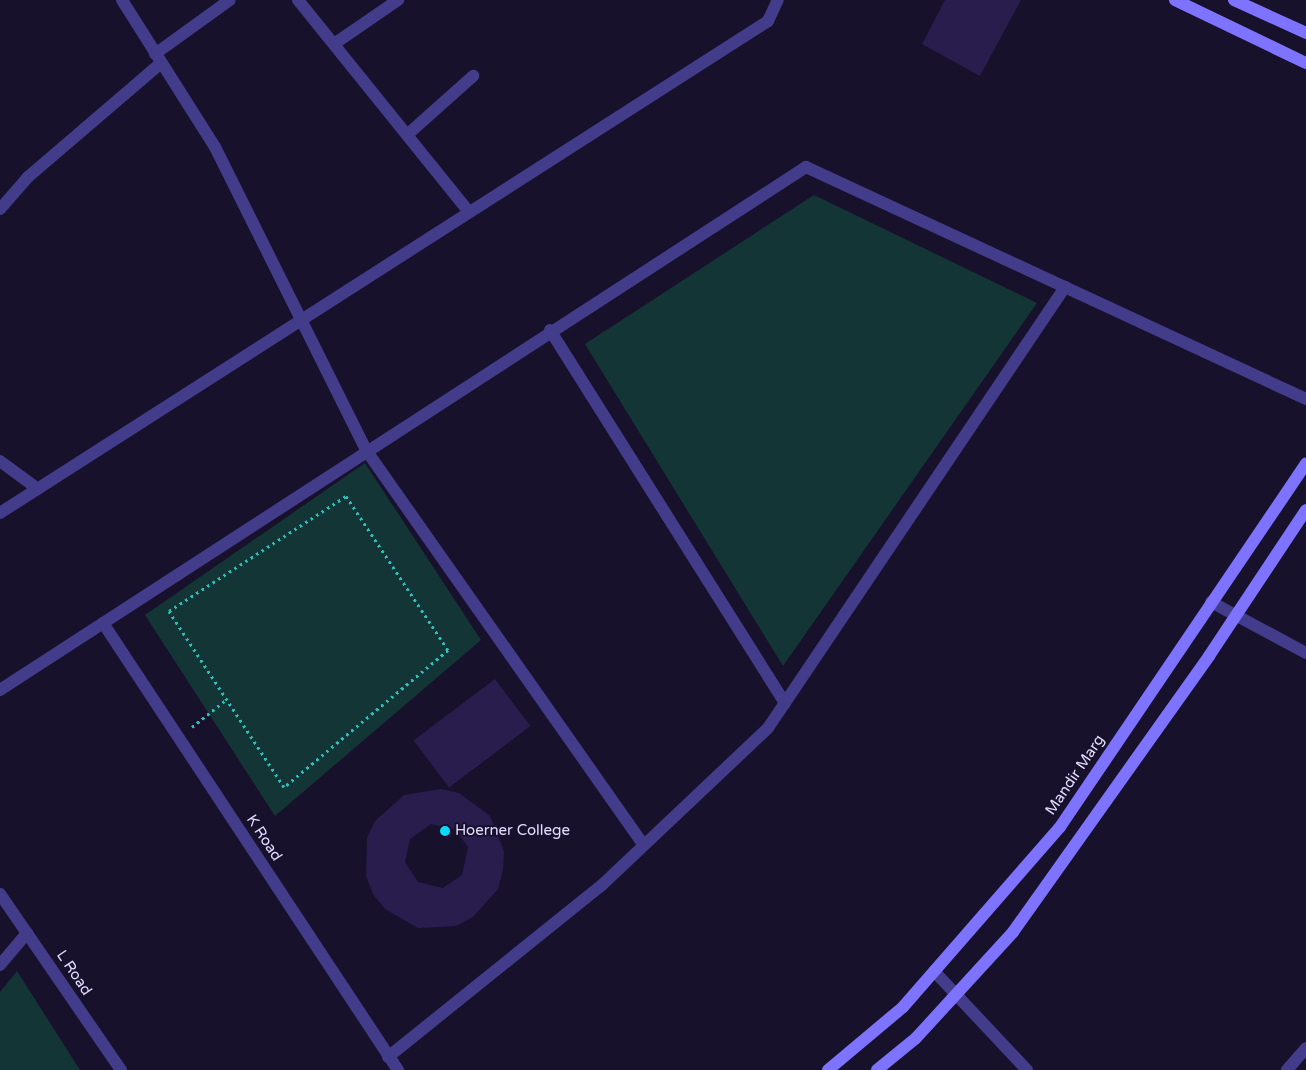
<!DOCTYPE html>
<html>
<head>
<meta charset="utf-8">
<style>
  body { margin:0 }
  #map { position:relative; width:1306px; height:1070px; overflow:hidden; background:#17112c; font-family:"Varela Round",sans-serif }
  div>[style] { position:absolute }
  .green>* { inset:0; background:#143536 }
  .building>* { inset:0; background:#291d4d; transform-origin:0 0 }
  .path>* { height:3px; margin-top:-1.5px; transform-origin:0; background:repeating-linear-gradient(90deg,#30bfbe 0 2.5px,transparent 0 6.5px) }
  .service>* { height:12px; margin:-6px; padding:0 6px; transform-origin:6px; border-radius:6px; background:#433c8b }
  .minor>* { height:12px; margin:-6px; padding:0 6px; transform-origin:6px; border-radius:6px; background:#433c8b }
  .secondary>* { height:12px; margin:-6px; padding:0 6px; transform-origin:6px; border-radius:6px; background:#7e73ff }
  .dots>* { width:14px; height:14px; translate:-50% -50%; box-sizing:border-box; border:2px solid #17112c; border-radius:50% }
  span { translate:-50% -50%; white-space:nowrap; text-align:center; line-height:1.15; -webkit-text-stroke:4px #17112c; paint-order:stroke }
  .street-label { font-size:15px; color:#e2dcff }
  .poi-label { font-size:15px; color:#e2dcff }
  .left { translate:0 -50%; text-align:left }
</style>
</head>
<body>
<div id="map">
  <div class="green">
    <i style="clip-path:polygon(814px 195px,1037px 303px,783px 666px,585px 344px)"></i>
    <i style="clip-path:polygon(365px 463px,481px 640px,275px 816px,145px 615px)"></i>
    <i style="clip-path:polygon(17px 971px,80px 1070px,0 1070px,0 992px)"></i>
  </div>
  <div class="building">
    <i style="clip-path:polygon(945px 0,1021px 0,980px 76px,922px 44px)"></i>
    <i style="left:495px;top:679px;width:59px;height:102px;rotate:53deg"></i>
    <i style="clip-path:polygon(evenodd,441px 789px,459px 793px,490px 816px,504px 851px,503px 870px,498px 889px,473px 917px,456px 926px,418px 928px,385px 909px,373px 894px,366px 876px,367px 838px,375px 821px,404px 795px,441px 789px,431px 824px,456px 830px,468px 847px,462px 875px,443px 888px,418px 882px,405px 862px,410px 839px,431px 824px)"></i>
  </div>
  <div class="path">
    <i style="left:346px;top:496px;width:185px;rotate:56.5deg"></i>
    <i style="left:448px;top:650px;width:214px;rotate:140.1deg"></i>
    <i style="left:284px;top:787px;width:210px;rotate:-123.2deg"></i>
    <i style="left:169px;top:611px;width:211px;rotate:-33deg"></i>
    <i style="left:192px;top:727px;width:45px;rotate:-38.7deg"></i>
  </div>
  <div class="service">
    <i style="left:298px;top:0;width:272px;rotate:51.1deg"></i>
    <i style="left:334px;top:44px;width:78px;rotate:-34.5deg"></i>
    <i style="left:155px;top:54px;width:92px;rotate:-35.8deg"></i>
    <i style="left:407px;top:135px;width:89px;rotate:-41.8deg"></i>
    <i style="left:0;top:209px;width:43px;rotate:-48.8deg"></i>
    <i style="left:28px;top:177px;width:175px;rotate:-40.6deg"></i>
    <i style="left:0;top:461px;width:47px;rotate:36.4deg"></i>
    <i style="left:0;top:513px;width:912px;rotate:-32.64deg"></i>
    <i style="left:768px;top:21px;width:23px;rotate:-65deg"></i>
  </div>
  <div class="minor">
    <i style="left:122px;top:0;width:174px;rotate:57.7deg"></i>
    <i style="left:215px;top:147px;width:339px;rotate:63.5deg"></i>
    <i style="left:366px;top:450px;width:482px;rotate:54.9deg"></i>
    <i style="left:550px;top:330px;width:441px;rotate:57.8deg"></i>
    <i style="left:1211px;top:602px;width:108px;rotate:28.2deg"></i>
    <i style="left:103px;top:623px;width:536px;rotate:56.58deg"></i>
    <i style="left:0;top:690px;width:961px;rotate:-32.98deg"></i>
    <i style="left:806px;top:167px;width:551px;rotate:24.89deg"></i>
    <i style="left:0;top:894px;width:214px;rotate:55.5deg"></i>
    <i style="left:0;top:965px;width:42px;rotate:-49.8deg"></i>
    <i style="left:934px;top:971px;width:136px;rotate:46.8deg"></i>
    <i style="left:388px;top:1057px;width:275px;rotate:-38.8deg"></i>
    <i style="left:602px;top:885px;width:228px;rotate:-43.4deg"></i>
    <i style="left:768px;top:728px;width:532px;rotate:-56.04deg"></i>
    <i style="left:1287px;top:1070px;width:29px;rotate:-49deg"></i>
  </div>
  <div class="secondary">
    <i style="left:1175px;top:0;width:145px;rotate:25.7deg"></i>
    <i style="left:1234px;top:0;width:79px;rotate:24.6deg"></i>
    <i style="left:828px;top:1070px;width:98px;rotate:-40deg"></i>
    <i style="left:903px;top:1007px;width:239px;rotate:-48.9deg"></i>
    <i style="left:1060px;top:827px;width:439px;rotate:-55.9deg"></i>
    <i style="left:877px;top:1070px;width:50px;rotate:-39.4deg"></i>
    <i style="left:916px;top:1038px;width:144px;rotate:-47.5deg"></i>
    <i style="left:1013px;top:932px;width:339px;rotate:-54.6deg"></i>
    <i style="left:1209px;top:656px;width:175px;rotate:-56.4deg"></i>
  </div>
  <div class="dots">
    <i style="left:445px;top:831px;background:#08d9ff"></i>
  </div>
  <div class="street-label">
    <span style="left:1075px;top:775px;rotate:-56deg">Mandir Marg</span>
    <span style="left:264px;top:838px;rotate:57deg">K Road</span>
    <span style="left:74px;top:973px;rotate:56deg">L Road</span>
  </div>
  <div class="poi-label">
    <span class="left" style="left:455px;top:831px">Hoerner College</span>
  </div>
</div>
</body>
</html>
